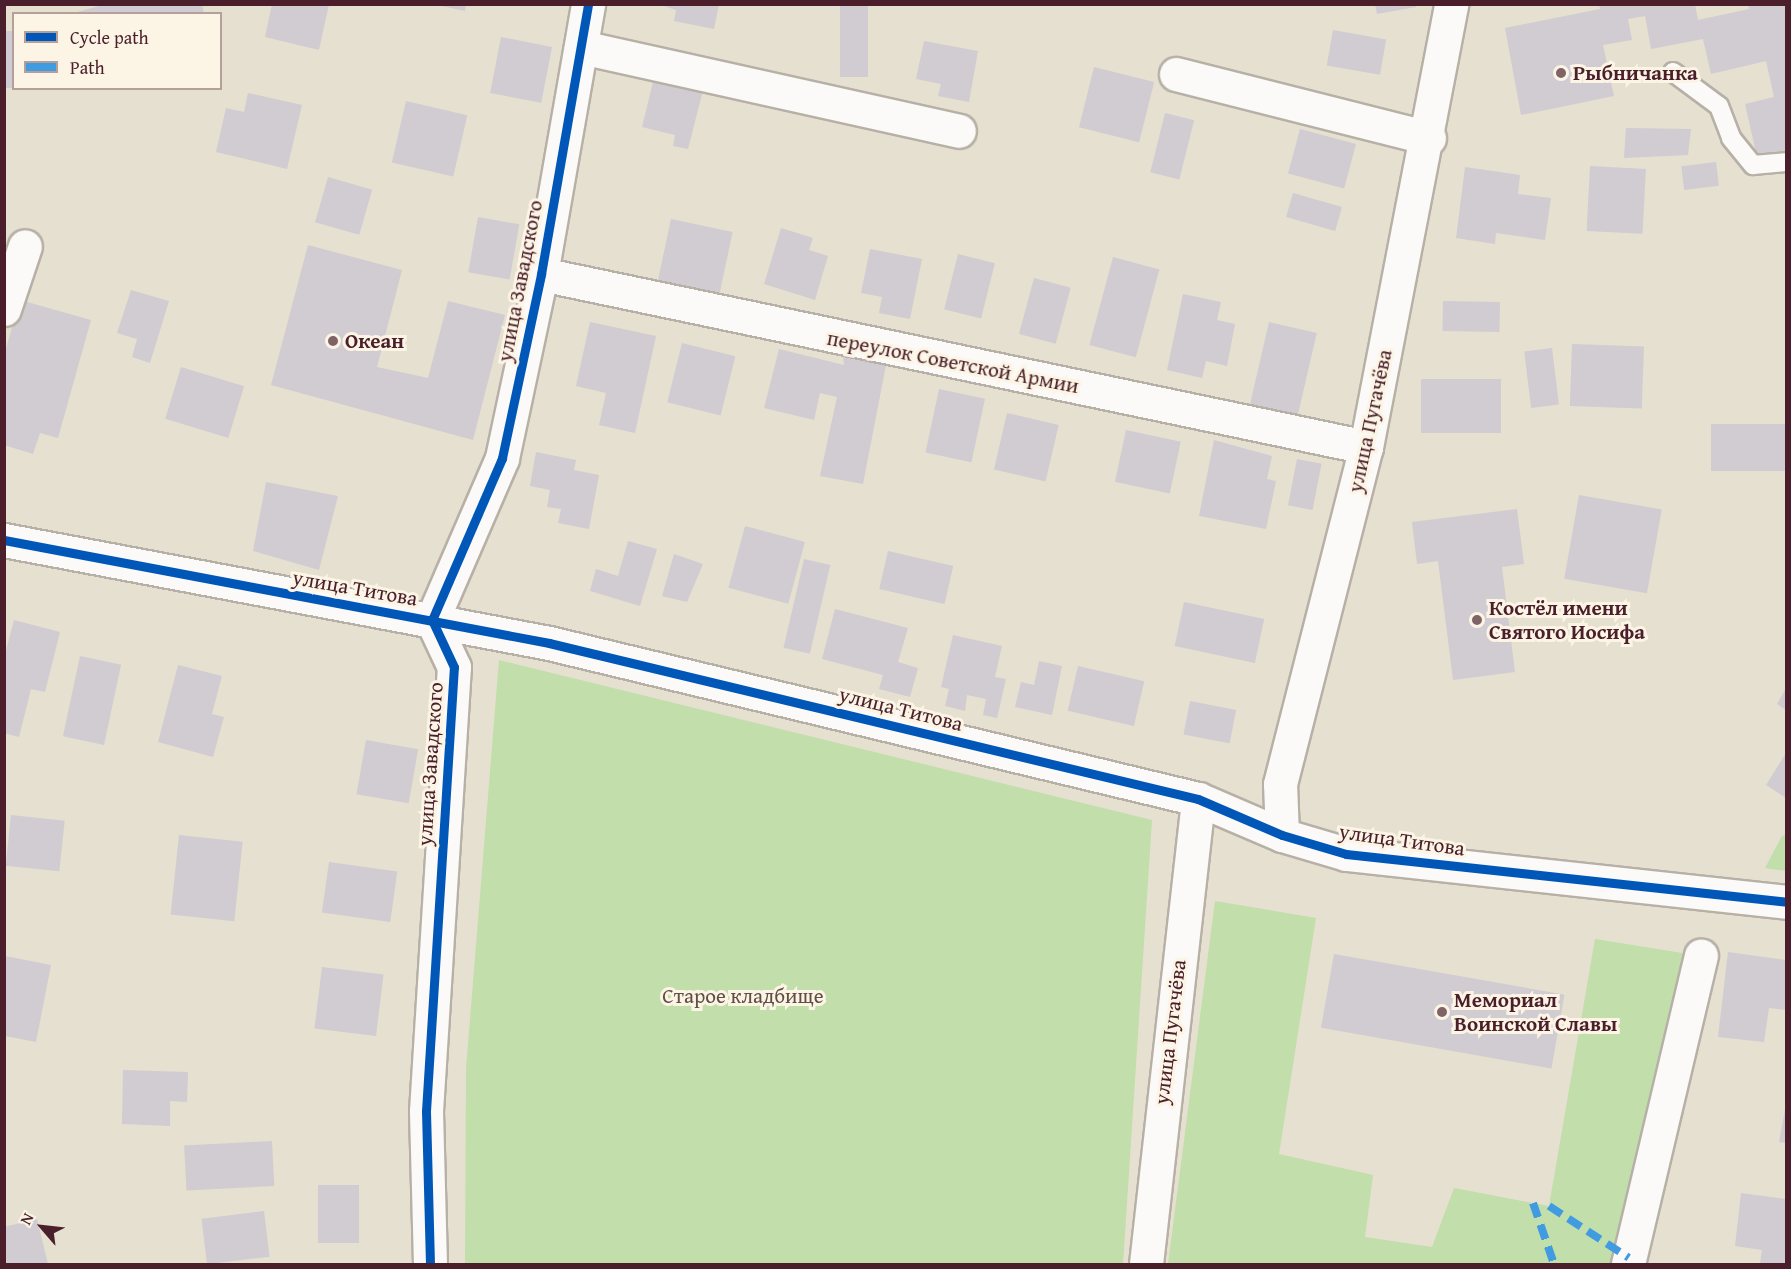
<!DOCTYPE html>
<html>
<head>
<meta charset="utf-8">
<style>
  body { margin:0 }
  #map { position:relative; width:1791px; height:1269px; overflow:hidden; background:#e5e0d0; font-family:"Gentium Book Plus",serif }
  div>[style] { position:absolute }
  .green>* { inset:0; background:#c1deab }
  .building>* { inset:0; background:#d0ccd1; transform-origin:0 0 }
  .roads { filter:drop-shadow(2px 0 #b7b0a6) drop-shadow(-2px 0 #b7b0a6) drop-shadow(0 2px #b7b0a6) drop-shadow(0 -2px #b7b0a6) }
  .service>* { height:18px; margin:-9px; padding:0 9px; transform-origin:9px; border-radius:9px; background:#fbfaf8 }
  .minor>* { height:33px; margin:-16.5px; padding:0 16.5px; transform-origin:16.5px; border-radius:16.5px; background:#fbfaf8 }
  .tertiary>* { height:33px; margin:-16.5px; padding:0 16.5px; transform-origin:16.5px; border-radius:16.5px; background:#fbfaf8 }
  .quiet>* { height:8px; margin-top:-4px; transform-origin:0; background:repeating-linear-gradient(90deg,#409be1 0 15px,transparent 0 23px) }
  .cycleway>* { height:9px; margin:-4.5px; padding:0 4.5px; transform-origin:4.5px; border-radius:4.5px; background:#0057b8 }
  .dots>* { width:16px; height:16px; translate:-50% -50%; box-sizing:border-box; border:3px solid #fcf5e5; border-radius:50% }
  span { translate:-50% -50%; white-space:nowrap; text-align:center; line-height:1.15; -webkit-text-stroke:6px #fcf5e5; paint-order:stroke }
  .poi-label { font-size:21px; color:#4a1f2b; font-weight:700 }
  .left { translate:0 -50%; text-align:left }
  .street-label { font-size:21px; color:#4a1f2b }
  .park-label { font-size:21px; color:#604e44 }
  .frame { position:absolute; inset:0; border:6px solid #4a1f2b; pointer-events:none }
  .legend { position:absolute; left:12px; top:12px; width:210px; height:78px; box-sizing:border-box; background:#fcf5e5; border:2px solid #b59f9b; margin:0; padding:8px 10px; list-style:none; font-size:18px; color:#4a1f2b }
  .legend li { display:flex; align-items:center; gap:12px; height:30px }
  .legend b { width:30px; border:2px solid #b59f9b }
  .north { position:absolute; left:12px; top:1197px; width:60px; height:60px; -webkit-text-stroke:4px #fcf5e5; paint-order:stroke; rotate:298deg; font-size:16px; font-weight:700; line-height:24px; text-align:center; color:#4a1f2b }
  .north::after { content:''; display:block; margin:auto; width:21px; height:27px; background:#4a1f2b; clip-path:polygon(50% 0,100% 100%,50% 72%,0 100%) }
</style>
</head>
<body>
<div id="map">
  <div class="green">
    <i style="clip-path:polygon(499px 660px,1152px 820px,1123px 1264px,465px 1264px,466px 1069px)"></i>
    <i style="clip-path:polygon(1786px 835px,1786px 871px,1765px 868px,1782px 836px)"></i>
    <i style="clip-path:polygon(1215px 901px,1316px 918px,1279px 1154px,1373px 1175px,1365px 1237px,1432px 1247px,1454px 1188px,1549px 1206px,1595px 939px,1701px 956px,1628px 1264px,1168px 1264px)"></i>
  </div>
  <div class="building">
    <i style="clip-path:polygon(106px 4px,202px 4px,204px 14px,70px 14px)"></i>
    <i style="clip-path:polygon(272px 4px,329px 4px,319px 50px,265px 37px)"></i>
    <i style="clip-path:polygon(432px 4px,466px 4px,465px 11px)"></i>
    <i style="clip-path:polygon(658px 4px,719px 4px,714px 29px,674px 21px,676px 10px)"></i>
    <i style="left:840px;top:4px;width:28px;height:73px"></i>
    <i style="clip-path:polygon(1375px 4px,1415px 4px,1416px 7px,1377px 14px)"></i>
    <i style="clip-path:polygon(1599px 4px,1695px 4px,1698px 20px,1749px 9px,1748px 4px,1786px 4px,1786px 151px,1757px 157px,1745px 104px,1774px 97px,1766px 61px,1711px 74px,1703px 39px,1651px 49px,1645px 16px,1628px 19px,1632px 40px,1603px 45px,1614px 96px,1521px 115px,1505px 28px,1600px 9px)"></i>
    <i style="left:1333px;top:30px;width:54px;height:36px;rotate:10deg"></i>
    <i style="left:14px;top:31px;width:57px;height:10px;rotate:90deg"></i>
    <i style="left:501px;top:37px;width:52px;height:57px;rotate:11deg"></i>
    <i style="clip-path:polygon(924px 41px,978px 51px,969px 102px,938px 96px,941px 84px,916px 79px)"></i>
    <i style="left:1094px;top:67px;width:62px;height:62px;rotate:14deg"></i>
    <i style="clip-path:polygon(654px 78px,703px 90px,688px 149px,673px 146px,675px 135px,642px 127px)"></i>
    <i style="clip-path:polygon(248px 93px,302px 105px,287px 169px,216px 152px,226px 108px,244px 112px)"></i>
    <i style="left:406px;top:101px;width:63px;height:63px;rotate:13deg"></i>
    <i style="left:1165px;top:113px;width:30px;height:61px;rotate:14deg"></i>
    <i style="clip-path:polygon(1626px 128px,1691px 129px,1688px 155px,1624px 158px)"></i>
    <i style="left:1300px;top:129px;width:58px;height:46px;rotate:15deg"></i>
    <i style="left:1716px;top:162px;width:24px;height:35px;rotate:83deg"></i>
    <i style="left:1590px;top:166px;width:56px;height:65px;rotate:3deg"></i>
    <i style="clip-path:polygon(1465px 167px,1520px 175px,1518px 194px,1551px 198px,1545px 240px,1496px 233px,1495px 244px,1456px 238px)"></i>
    <i style="left:328px;top:177px;width:46px;height:47px;rotate:16deg"></i>
    <i style="left:1293px;top:193px;width:51px;height:25px;rotate:16deg"></i>
    <i style="left:478px;top:217px;width:42px;height:56px;rotate:10deg"></i>
    <i style="left:671px;top:219px;width:63px;height:65px;rotate:12deg"></i>
    <i style="clip-path:polygon(781px 228px,813px 238px,809px 250px,828px 256px,815px 300px,764px 284px)"></i>
    <i style="clip-path:polygon(308px 245px,402px 270px,377px 367px,428px 378px,448px 301px,505px 315px,473px 440px,271px 385px)"></i>
    <i style="clip-path:polygon(870px 249px,922px 259px,910px 319px,879px 313px,882px 297px,861px 293px)"></i>
    <i style="left:958px;top:254px;width:38px;height:57px;rotate:14deg"></i>
    <i style="left:1113px;top:257px;width:48px;height:91px;rotate:15deg"></i>
    <i style="left:1034px;top:278px;width:38px;height:58px;rotate:15deg"></i>
    <i style="clip-path:polygon(131px 290px,169px 301px,150px 363px,132px 357px,137px 339px,117px 333px)"></i>
    <i style="clip-path:polygon(1183px 294px,1221px 302px,1217px 320px,1235px 324px,1227px 366px,1206px 361px,1202px 378px,1167px 370px)"></i>
    <i style="clip-path:polygon(20px 300px,91px 320px,58px 438px,40px 433px,33px 454px,4px 445px,4px 355px)"></i>
    <i style="left:1443px;top:301px;width:57px;height:30px;rotate:1deg"></i>
    <i style="clip-path:polygon(590px 322px,656px 336px,635px 433px,599px 425px,606px 393px,576px 386px)"></i>
    <i style="left:1269px;top:322px;width:49px;height:89px;rotate:13deg"></i>
    <i style="left:682px;top:343px;width:55px;height:61px;rotate:14deg"></i>
    <i style="left:1572px;top:344px;width:72px;height:62px;rotate:2deg"></i>
    <i style="left:1552px;top:348px;width:57px;height:28px;rotate:83deg"></i>
    <i style="clip-path:polygon(779px 349px,844px 365px,843px 357px,886px 365px,863px 484px,820px 476px,837px 397px,820px 393px,814px 420px,764px 408px)"></i>
    <i style="left:181px;top:367px;width:66px;height:54px;rotate:17deg"></i>
    <i style="left:1421px;top:379px;width:80px;height:54px"></i>
    <i style="left:939px;top:389px;width:47px;height:65px;rotate:12deg"></i>
    <i style="left:1007px;top:413px;width:53px;height:58px;rotate:13deg"></i>
    <i style="left:1786px;top:424px;width:47px;height:75px;rotate:90deg"></i>
    <i style="left:1126px;top:430px;width:56px;height:53px;rotate:12deg"></i>
    <i style="clip-path:polygon(1214px 440px,1272px 456px,1267px 479px,1276px 481px,1266px 529px,1199px 516px)"></i>
    <i style="clip-path:polygon(536px 452px,576px 460px,574px 470px,599px 475px,589px 529px,558px 523px,561px 509px,547px 507px,550px 490px,530px 486px)"></i>
    <i style="left:1297px;top:459px;width:25px;height:47px;rotate:11deg"></i>
    <i style="clip-path:polygon(266px 482px,338px 496px,319px 570px,253px 551px)"></i>
    <i style="left:1579px;top:495px;width:84px;height:85px;rotate:10deg"></i>
    <i style="clip-path:polygon(1517px 509px,1524px 564px,1502px 567px,1515px 672px,1453px 680px,1438px 561px,1417px 564px,1412px 522px)"></i>
    <i style="left:745px;top:526px;width:62px;height:64px;rotate:15deg"></i>
    <i style="clip-path:polygon(628px 541px,657px 549px,640px 606px,590px 591px,596px 569px,618px 576px)"></i>
    <i style="left:888px;top:551px;width:67px;height:39px;rotate:13deg"></i>
    <i style="clip-path:polygon(674px 554px,703px 564px,687px 602px,662px 596px)"></i>
    <i style="left:804px;top:559px;width:27px;height:91px;rotate:13deg"></i>
    <i style="left:1184px;top:602px;width:82px;height:45px;rotate:12deg"></i>
    <i style="clip-path:polygon(835px 609px,908px 628px,898px 662px,918px 668px,910px 697px,879px 689px,883px 675px,822px 659px)"></i>
    <i style="clip-path:polygon(14px 620px,60px 632px,45px 692px,31px 689px,19px 737px,4px 733px,4px 658px)"></i>
    <i style="clip-path:polygon(953px 635px,1002px 646px,995px 677px,1006px 679px,997px 718px,983px 715px,986px 699px,967px 695px,965px 711px,945px 706px,949px 689px,941px 687px)"></i>
    <i style="left:80px;top:656px;width:42px;height:82px;rotate:12deg"></i>
    <i style="clip-path:polygon(1039px 661px,1062px 666px,1052px 715px,1015px 707px,1021px 682px,1034px 685px)"></i>
    <i style="clip-path:polygon(178px 665px,222px 676px,212px 714px,224px 717px,213px 757px,158px 742px)"></i>
    <i style="left:1078px;top:666px;width:68px;height:46px;rotate:13deg"></i>
    <i style="clip-path:polygon(1786px 688px,1786px 710px,1777px 704px)"></i>
    <i style="left:1190px;top:701px;width:47px;height:34px;rotate:11deg"></i>
    <i style="left:366px;top:740px;width:53px;height:55px;rotate:10deg"></i>
    <i style="clip-path:polygon(1786px 753px,1786px 798px,1766px 785px)"></i>
    <i style="left:11px;top:815px;width:54px;height:51px;rotate:6deg"></i>
    <i style="left:179px;top:835px;width:64px;height:80px;rotate:6deg"></i>
    <i style="left:329px;top:862px;width:69px;height:51px;rotate:8deg"></i>
    <i style="clip-path:polygon(1728px 952px,1786px 960px,1786px 1010px,1769px 1008px,1764px 1042px,1718px 1037px)"></i>
    <i style="left:1334px;top:954px;width:234px;height:75px;rotate:10deg"></i>
    <i style="clip-path:polygon(5px 956px,51px 965px,36px 1042px,5px 1036px)"></i>
    <i style="left:322px;top:967px;width:62px;height:62px;rotate:7deg"></i>
    <i style="clip-path:polygon(123px 1070px,188px 1072px,187px 1102px,170px 1101px,170px 1126px,122px 1124px)"></i>
    <i style="clip-path:polygon(1786px 1104px,1786px 1143px,1779px 1142px)"></i>
    <i style="left:272px;top:1141px;width:45px;height:88px;rotate:87deg"></i>
    <i style="left:359px;top:1185px;width:58px;height:41px;rotate:90deg"></i>
    <i style="clip-path:polygon(1741px 1193px,1786px 1199px,1786px 1264px,1760px 1263px,1762px 1250px,1735px 1246px)"></i>
    <i style="left:264px;top:1211px;width:46px;height:63px;rotate:83deg"></i>
    <i style="clip-path:polygon(37px 1219px,48px 1264px,4px 1264px,4px 1227px)"></i>
  </div>
  <div class="roads">
    <div class="service">
      <i style="left:1673px;top:72px;width:57px;rotate:36.5deg"></i>
      <i style="left:1719px;top:106px;width:34px;rotate:69deg"></i>
      <i style="left:1731px;top:138px;width:35px;rotate:51deg"></i>
      <i style="left:1753px;top:165px;width:33px;rotate:-5deg"></i>
    </div>
    <div class="minor">
      <i style="left:581px;top:47px;width:387px;rotate:12.5deg"></i>
      <i style="left:1176px;top:74px;width:261px;rotate:14.2deg"></i>
      <i style="left:541px;top:274px;width:843px;rotate:11.84deg"></i>
      <i style="left:4px;top:309px;width:66px;rotate:-71.6deg"></i>
      <i style="left:1282px;top:835px;width:51px;rotate:-92.2deg"></i>
      <i style="left:1280px;top:784px;width:348px;rotate:-75.7deg"></i>
      <i style="left:1366px;top:447px;width:451px;rotate:-79.1deg"></i>
      <i style="left:430px;top:1264px;width:153px;rotate:-91.5deg"></i>
      <i style="left:426px;top:1111px;width:445px;rotate:-86.4deg"></i>
      <i style="left:454px;top:667px;width:52px;rotate:-115.1deg"></i>
      <i style="left:432px;top:620px;width:176px;rotate:-66.6deg"></i>
      <i style="left:502px;top:458px;width:188px;rotate:-78deg"></i>
      <i style="left:541px;top:274px;width:274px;rotate:-80.1deg"></i>
      <i style="left:1146px;top:1264px;width:468px;rotate:-83.6deg"></i>
      <i style="left:1628px;top:1264px;width:317px;rotate:-76.7deg"></i>
    </div>
    <div class="tertiary">
      <i style="left:4px;top:540px;width:555px;rotate:10.7deg"></i>
      <i style="left:549px;top:643px;width:667px;rotate:13.52deg"></i>
      <i style="left:1198px;top:799px;width:91px;rotate:23.2deg"></i>
      <i style="left:1282px;top:835px;width:67px;rotate:16.5deg"></i>
      <i style="left:1346px;top:854px;width:443px;rotate:6.2deg"></i>
    </div>
  </div>
  <div class="quiet">
    <i style="left:1533px;top:1203px;width:65px;rotate:71deg"></i>
    <i style="left:1549px;top:1206px;width:95px;rotate:33deg"></i>
  </div>
  <div class="cycleway">
    <i style="left:4px;top:540px;width:555px;rotate:10.7deg"></i>
    <i style="left:549px;top:643px;width:667px;rotate:13.52deg"></i>
    <i style="left:1198px;top:799px;width:91px;rotate:23.2deg"></i>
    <i style="left:1282px;top:835px;width:67px;rotate:16.5deg"></i>
    <i style="left:1346px;top:854px;width:443px;rotate:6.2deg"></i>
    <i style="left:430px;top:1264px;width:153px;rotate:-91.5deg"></i>
    <i style="left:426px;top:1111px;width:445px;rotate:-86.4deg"></i>
    <i style="left:454px;top:667px;width:52px;rotate:-115.1deg"></i>
    <i style="left:432px;top:620px;width:176px;rotate:-66.6deg"></i>
    <i style="left:502px;top:458px;width:188px;rotate:-78deg"></i>
    <i style="left:541px;top:274px;width:274px;rotate:-80.1deg"></i>
  </div>
  <div class="dots">
    <i style="left:1561px;top:73px;background:#806365"></i>
    <i style="left:333px;top:341px;background:#806365"></i>
    <i style="left:1477px;top:620px;background:#806365"></i>
    <i style="left:1442px;top:1012px;background:#806365"></i>
  </div>
  <div class="poi-label">
    <span class="left" style="left:1573px;top:73px">Рыбничанка</span>
    <span class="left" style="left:345px;top:341px">Океан</span>
    <span class="left" style="left:1489px;top:620px">Костёл имени<br>Святого Иосифа</span>
    <span class="left" style="left:1454px;top:1012px">Мемориал<br>Воинской Славы</span>
  </div>
  <div class="street-label">
    <span style="left:520px;top:281px;rotate:-79deg">улица Завадского</span>
    <span style="left:953px;top:362px;rotate:11deg">переулок Советской Армии</span>
    <span style="left:1370px;top:421px;rotate:-78deg">улица Пугачёва</span>
    <span style="left:355px;top:588px;rotate:10deg">улица Титова</span>
    <span style="left:901px;top:709px;rotate:14deg">улица Титова</span>
    <span style="left:430px;top:764px;rotate:-86deg">улица Завадского</span>
    <span style="left:1402px;top:840px;rotate:8deg">улица Титова</span>
    <span style="left:1170px;top:1032px;rotate:-83deg">улица Пугачёва</span>
  </div>
  <div class="park-label">
    <span style="left:743px;top:996px">Старое кладбище</span>
  </div>
  <div class="frame"></div>
  <ul class="legend">
  <li><b style="height:8px;background:#0057b8"></b>Cycle path</li>
  <li><b style="height:8px;background:#409be1"></b>Path</li>
  </ul>
  <div class="north">N</div>
</div>
</body>
</html>
